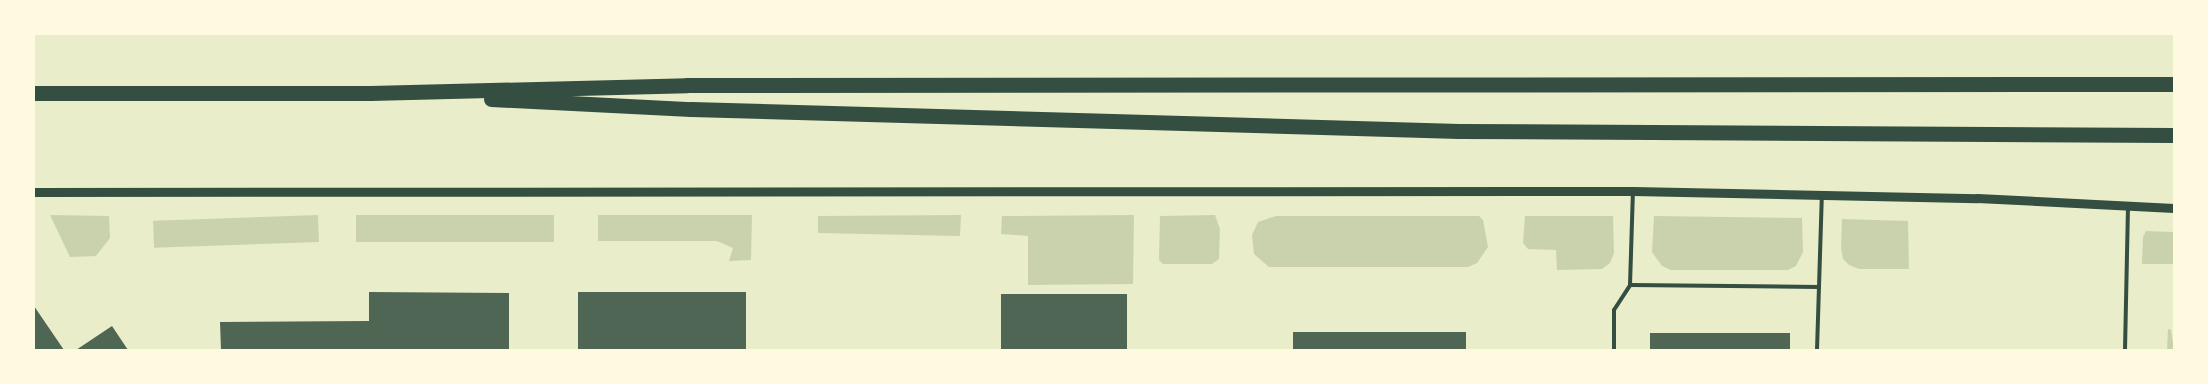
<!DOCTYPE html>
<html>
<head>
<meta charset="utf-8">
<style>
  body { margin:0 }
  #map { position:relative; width:2208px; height:384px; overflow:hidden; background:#e9edc9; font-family:"Roboto Serif",serif }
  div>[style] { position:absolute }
  .green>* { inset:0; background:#cad2ad; transform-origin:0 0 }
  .building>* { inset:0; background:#4f6655; transform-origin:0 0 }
  .service>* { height:4px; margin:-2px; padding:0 2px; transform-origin:2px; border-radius:2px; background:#344e41 }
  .tertiary>* { height:9px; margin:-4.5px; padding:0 4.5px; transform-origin:4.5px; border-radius:4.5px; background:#344e41 }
  .motorway>* { height:15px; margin:-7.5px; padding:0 7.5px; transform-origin:7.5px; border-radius:7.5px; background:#344e41 }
  span { translate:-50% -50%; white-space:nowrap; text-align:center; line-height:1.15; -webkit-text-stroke:4px #fefae0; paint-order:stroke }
  .frame { position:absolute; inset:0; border:35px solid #fefae0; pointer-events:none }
</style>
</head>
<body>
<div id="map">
  <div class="green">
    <i style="clip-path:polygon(50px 215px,109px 216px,110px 238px,96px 256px,70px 257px)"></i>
    <i style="left:318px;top:215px;width:27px;height:165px;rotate:88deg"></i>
    <i style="left:554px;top:215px;width:27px;height:198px;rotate:90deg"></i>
    <i style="clip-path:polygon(598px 215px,752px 215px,751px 260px,729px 261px,733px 248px,717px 241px,598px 241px)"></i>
    <i style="clip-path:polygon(961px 215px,960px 236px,818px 233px,818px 216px)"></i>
    <i style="clip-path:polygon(1134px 215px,1133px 284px,1028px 285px,1028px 236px,1001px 234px,1002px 216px)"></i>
    <i style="clip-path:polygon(1215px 215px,1220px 229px,1219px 259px,1212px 264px,1163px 264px,1159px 260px,1160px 216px)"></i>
    <i style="clip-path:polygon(1276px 216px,1479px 216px,1483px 220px,1488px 247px,1477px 263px,1468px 267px,1269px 267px,1254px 254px,1252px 235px,1258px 222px)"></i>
    <i style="clip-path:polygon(1525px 216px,1613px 216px,1614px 253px,1610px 263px,1602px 269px,1557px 270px,1556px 250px,1528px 249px,1523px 243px)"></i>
    <i style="clip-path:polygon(1654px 216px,1802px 218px,1803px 252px,1796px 266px,1788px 270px,1671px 270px,1662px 266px,1652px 252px)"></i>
    <i style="clip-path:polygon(1842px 219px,1908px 221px,1909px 269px,1859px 269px,1849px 265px,1843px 259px,1841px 248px)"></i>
    <i style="clip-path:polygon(2146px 231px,2174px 232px,2174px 264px,2142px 264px,2143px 237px)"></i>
    <i style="clip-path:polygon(2168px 329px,2171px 330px,2174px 350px,2167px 350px)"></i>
  </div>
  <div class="building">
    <i style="clip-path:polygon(369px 292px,509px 293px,509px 350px,221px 350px,220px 322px,369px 321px)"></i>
    <i style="left:578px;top:292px;width:168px;height:58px"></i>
    <i style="left:1001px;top:294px;width:126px;height:56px"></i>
    <i style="clip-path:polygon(34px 306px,64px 350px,34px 350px)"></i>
    <i style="clip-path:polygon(112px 326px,128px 350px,76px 350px)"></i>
    <i style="left:1293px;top:332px;width:173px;height:18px"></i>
    <i style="left:1650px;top:333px;width:140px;height:17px"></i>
  </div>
  <div class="service">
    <i style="left:1630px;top:285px;width:189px;rotate:0.6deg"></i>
    <i style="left:1614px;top:350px;width:40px;rotate:-90deg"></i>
    <i style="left:1614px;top:310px;width:30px;rotate:-57deg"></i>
    <i style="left:1630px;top:285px;width:93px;rotate:-88.2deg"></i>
    <i style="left:1817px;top:350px;width:155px;rotate:-88.2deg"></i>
    <i style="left:2125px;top:350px;width:145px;rotate:-88.8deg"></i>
  </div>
  <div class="tertiary">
    <i style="left:34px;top:192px;width:1599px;rotate:-0.04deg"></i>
    <i style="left:1633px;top:191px;width:344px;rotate:1.2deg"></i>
    <i style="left:1977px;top:198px;width:197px;rotate:2.9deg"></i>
  </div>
  <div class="motorway">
    <i style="left:34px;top:93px;width:336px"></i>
    <i style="left:370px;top:93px;width:317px;rotate:-1.4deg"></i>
    <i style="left:687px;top:85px;width:1487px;rotate:-0.04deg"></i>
    <i style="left:491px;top:99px;width:200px;rotate:2.9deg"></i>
    <i style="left:691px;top:109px;width:768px;rotate:1.64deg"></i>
    <i style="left:1459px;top:131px;width:715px;rotate:0.32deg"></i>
  </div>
  <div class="frame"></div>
</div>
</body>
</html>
